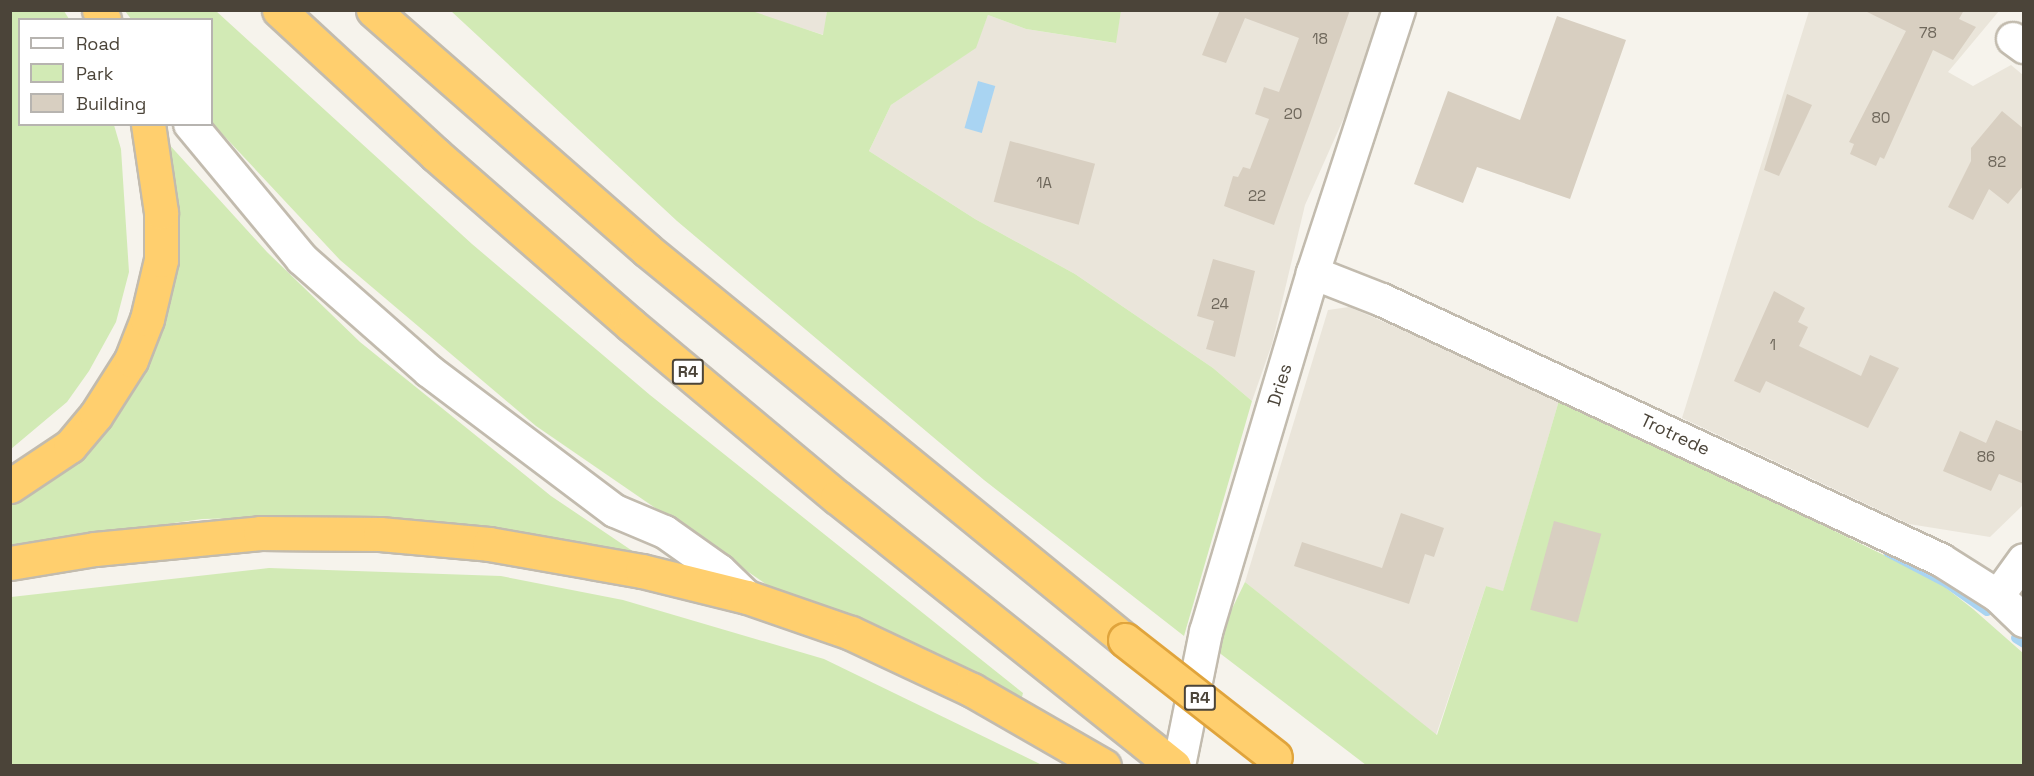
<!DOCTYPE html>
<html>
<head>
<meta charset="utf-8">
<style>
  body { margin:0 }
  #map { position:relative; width:2034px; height:776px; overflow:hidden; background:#f6f3ec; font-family:"Space Grotesk",sans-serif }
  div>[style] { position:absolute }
  .residential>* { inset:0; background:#eae5da }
  .green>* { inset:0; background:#d2eab5 }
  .water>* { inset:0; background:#a9d4f2; transform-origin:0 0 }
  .stream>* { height:10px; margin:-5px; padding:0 5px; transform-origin:5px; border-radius:5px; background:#a9d4f2 }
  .building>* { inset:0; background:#d8cfc1; transform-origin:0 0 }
  .roads { filter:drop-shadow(2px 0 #c2bbae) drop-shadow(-2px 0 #c2bbae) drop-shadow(0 2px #c2bbae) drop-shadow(0 -2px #c2bbae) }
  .minor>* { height:32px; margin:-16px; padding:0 16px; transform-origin:16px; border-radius:16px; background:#fff }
  .highway>* { height:33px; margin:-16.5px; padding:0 16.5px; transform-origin:16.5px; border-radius:16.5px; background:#ffcf6e }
  .bridges { filter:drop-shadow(2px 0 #e0a43c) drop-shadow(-2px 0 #e0a43c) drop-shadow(0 2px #e0a43c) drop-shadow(0 -2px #e0a43c) }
  .highway-bridge>* { height:33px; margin:-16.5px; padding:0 16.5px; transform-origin:16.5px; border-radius:16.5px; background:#ffcf6e }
  span { translate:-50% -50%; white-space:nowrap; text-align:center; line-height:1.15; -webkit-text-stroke:5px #fff; paint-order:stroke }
  .number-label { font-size:15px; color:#6e675b }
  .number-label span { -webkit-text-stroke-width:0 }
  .shield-label span { padding:2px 4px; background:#fff; border:2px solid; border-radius:4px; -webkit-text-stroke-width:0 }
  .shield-label { font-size:16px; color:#4b4439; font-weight:700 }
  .street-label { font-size:18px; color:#4b4439 }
  .frame { position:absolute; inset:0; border:12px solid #4b4439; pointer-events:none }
  .legend { position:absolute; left:18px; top:18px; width:195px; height:108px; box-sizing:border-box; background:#fff; border:2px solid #b7b4b0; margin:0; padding:8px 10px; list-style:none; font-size:18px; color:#4b4439 }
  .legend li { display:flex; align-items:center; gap:12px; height:30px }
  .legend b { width:30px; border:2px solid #b7b4b0 }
</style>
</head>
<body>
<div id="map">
  <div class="residential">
    <i style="clip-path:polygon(752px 10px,827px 11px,824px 35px,751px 12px)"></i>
    <i style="clip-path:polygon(1121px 11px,1381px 11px,1359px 84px,1305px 205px,1272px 344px,1252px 401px,1213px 368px,1075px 274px,975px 219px,869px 151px,891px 105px,975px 48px,988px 15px,1026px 29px,1115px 43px)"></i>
    <i style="clip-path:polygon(1809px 11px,1999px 11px,1948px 72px,1973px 86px,2011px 65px,2023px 75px,2023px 505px,1990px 537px,1909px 524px,1682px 418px)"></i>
    <i style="clip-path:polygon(1349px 307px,1560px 397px,1503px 592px,1486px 586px,1436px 735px,1245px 582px,1328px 310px)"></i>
  </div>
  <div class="green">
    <i style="clip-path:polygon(11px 10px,64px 11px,69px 19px,20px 20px,20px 124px,114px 125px,121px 149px,129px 272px,116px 322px,89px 371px,67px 402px,11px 449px)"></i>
    <i style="clip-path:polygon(125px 11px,216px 11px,472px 244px,650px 395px,1023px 693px,1021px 701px,776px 591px,536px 426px,340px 260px,212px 123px,212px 20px,131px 19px)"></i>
    <i style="clip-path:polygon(451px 11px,752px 11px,823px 35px,827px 11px,1121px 11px,1116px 43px,1026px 29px,988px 15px,976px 48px,891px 105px,869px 151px,975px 219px,1075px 274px,1213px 368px,1252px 401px,1184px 636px,984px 480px,677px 221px)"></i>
    <i style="clip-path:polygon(166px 141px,267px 252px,360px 342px,551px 496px,634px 552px,498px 528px,341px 516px,202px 519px,11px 546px,11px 505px,92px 448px,150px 363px,177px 270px,176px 210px)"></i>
    <i style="clip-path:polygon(1560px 397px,1937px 581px,1973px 609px,2023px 653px,2023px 765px,1366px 765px,1213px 648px,1245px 582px,1437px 735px,1486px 586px,1503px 591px)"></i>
    <i style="clip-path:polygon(269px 568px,501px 576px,623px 600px,824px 659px,1042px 765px,11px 765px,11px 597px)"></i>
  </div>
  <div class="water">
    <i style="left:978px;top:81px;width:18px;height:49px;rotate:16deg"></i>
  </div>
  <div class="stream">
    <i style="left:1888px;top:552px;width:67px;rotate:27.7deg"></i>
    <i style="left:1947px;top:583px;width:49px;rotate:35deg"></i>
    <i style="left:2016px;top:638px;width:9px;rotate:32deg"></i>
  </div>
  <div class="building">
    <i style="clip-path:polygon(1220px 10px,1350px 10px,1274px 225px,1224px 206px,1233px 176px,1238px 177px,1243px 167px,1250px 169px,1269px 119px,1255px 114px,1264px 87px,1279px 92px,1299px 38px,1245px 18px,1226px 63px,1202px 55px)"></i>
    <i style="clip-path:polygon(1863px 10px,1964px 10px,1959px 19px,1976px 27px,1953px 60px,1933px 50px,1884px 159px,1880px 157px,1876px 166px,1850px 154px,1854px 144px,1849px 142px,1906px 31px)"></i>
    <i style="clip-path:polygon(1557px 16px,1626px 40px,1570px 199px,1477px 167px,1463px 203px,1414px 184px,1448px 91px,1520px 120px)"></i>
    <i style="clip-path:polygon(1787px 94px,1812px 105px,1779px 176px,1764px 170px)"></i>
    <i style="clip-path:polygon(2002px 111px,2024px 129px,2024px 185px,2008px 204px,1989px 189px,1973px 220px,1948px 207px,1971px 161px,1971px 148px)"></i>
    <i style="left:1010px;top:141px;width:88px;height:63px;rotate:15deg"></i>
    <i style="clip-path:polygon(1213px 259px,1255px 271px,1235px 357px,1206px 349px,1214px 321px,1197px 316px)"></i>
    <i style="clip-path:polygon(1774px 291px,1805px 308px,1798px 322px,1808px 327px,1799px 346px,1861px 376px,1870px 355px,1899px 368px,1868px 428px,1766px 381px,1760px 393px,1734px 381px)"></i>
    <i style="clip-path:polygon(1996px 420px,2024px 432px,2024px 484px,1999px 474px,1991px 491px,1943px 471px,1960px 431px,1986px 443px)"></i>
    <i style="clip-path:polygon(1401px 513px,1444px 528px,1434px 557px,1425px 554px,1409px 604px,1294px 566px,1302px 542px,1382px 568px)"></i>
    <i style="left:1554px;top:521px;width:49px;height:92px;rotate:15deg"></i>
  </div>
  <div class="roads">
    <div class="minor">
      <i style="left:2013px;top:39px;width:14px;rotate:36deg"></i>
      <i style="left:190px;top:124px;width:175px;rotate:50.3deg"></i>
      <i style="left:302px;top:259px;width:169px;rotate:41.4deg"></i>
      <i style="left:429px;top:371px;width:233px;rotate:37deg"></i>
      <i style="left:615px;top:511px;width:54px;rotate:22.8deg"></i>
      <i style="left:665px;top:532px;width:67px;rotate:35.3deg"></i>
      <i style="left:720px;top:571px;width:37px;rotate:44deg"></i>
      <i style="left:1313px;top:273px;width:74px;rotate:21.4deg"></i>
      <i style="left:1382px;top:300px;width:617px;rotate:24.94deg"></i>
      <i style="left:1941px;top:560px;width:67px;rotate:32.3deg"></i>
      <i style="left:1998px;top:596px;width:36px;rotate:44deg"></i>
      <i style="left:1998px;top:596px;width:44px;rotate:-54.2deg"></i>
      <i style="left:1179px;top:766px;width:137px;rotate:-78.6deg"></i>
      <i style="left:1206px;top:632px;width:375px;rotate:-73.4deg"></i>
      <i style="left:1313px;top:273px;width:277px;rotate:-71.9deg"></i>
    </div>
    <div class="highway">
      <i style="left:99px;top:10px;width:11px;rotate:63deg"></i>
      <i style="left:279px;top:10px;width:212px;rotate:42.7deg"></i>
      <i style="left:435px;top:154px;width:260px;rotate:41.1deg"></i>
      <i style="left:631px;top:325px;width:268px;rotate:39.9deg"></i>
      <i style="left:837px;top:497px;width:431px;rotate:38.6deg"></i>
      <i style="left:373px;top:10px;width:364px;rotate:41.2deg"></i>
      <i style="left:647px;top:250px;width:617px;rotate:39.21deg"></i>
      <i style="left:10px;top:486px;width:72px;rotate:-33.7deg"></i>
      <i style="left:70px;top:446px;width:40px;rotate:-50deg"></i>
      <i style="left:96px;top:415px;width:65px;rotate:-57.5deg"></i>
      <i style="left:131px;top:360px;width:44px;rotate:-68.7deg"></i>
      <i style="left:147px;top:319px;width:61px;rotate:-76.7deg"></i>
      <i style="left:161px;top:260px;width:48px;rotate:-90deg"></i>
      <i style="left:161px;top:212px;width:89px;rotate:-98.4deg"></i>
      <i style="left:10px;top:563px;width:86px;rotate:-9.4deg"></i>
      <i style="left:95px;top:549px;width:166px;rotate:-5.5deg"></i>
      <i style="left:260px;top:533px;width:120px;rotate:0.5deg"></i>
      <i style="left:380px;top:534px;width:109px;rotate:5.2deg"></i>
      <i style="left:489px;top:544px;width:155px;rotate:10deg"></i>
      <i style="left:642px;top:571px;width:108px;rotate:13.9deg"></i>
      <i style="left:747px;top:597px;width:110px;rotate:19.1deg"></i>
      <i style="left:851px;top:633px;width:134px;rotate:25.2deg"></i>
      <i style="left:972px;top:690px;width:152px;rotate:29.9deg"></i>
    </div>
  </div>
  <div class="bridges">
    <div class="highway-bridge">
      <i style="left:1125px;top:640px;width:190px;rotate:38deg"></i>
    </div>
  </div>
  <div class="number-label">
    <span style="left:1928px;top:33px">78</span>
    <span style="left:1320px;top:39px">18</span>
    <span style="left:1293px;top:114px">20</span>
    <span style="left:1881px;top:118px">80</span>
    <span style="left:1997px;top:162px">82</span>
    <span style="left:1044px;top:183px">1A</span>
    <span style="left:1257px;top:196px">22</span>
    <span style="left:1220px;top:304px">24</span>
    <span style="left:1773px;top:345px">1</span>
    <span style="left:1986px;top:457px">86</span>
  </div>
  <div class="shield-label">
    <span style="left:688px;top:372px">R4</span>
    <span style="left:1200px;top:698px">R4</span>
  </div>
  <div class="street-label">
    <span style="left:1280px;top:385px;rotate:-73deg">Dries</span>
    <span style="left:1675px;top:435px;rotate:25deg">Trotrede</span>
  </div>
  <div class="frame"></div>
  <ul class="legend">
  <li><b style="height:8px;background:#fff"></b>Road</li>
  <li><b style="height:16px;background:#d2eab5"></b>Park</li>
  <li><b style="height:16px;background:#d8cfc1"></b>Building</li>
  </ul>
</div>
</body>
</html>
